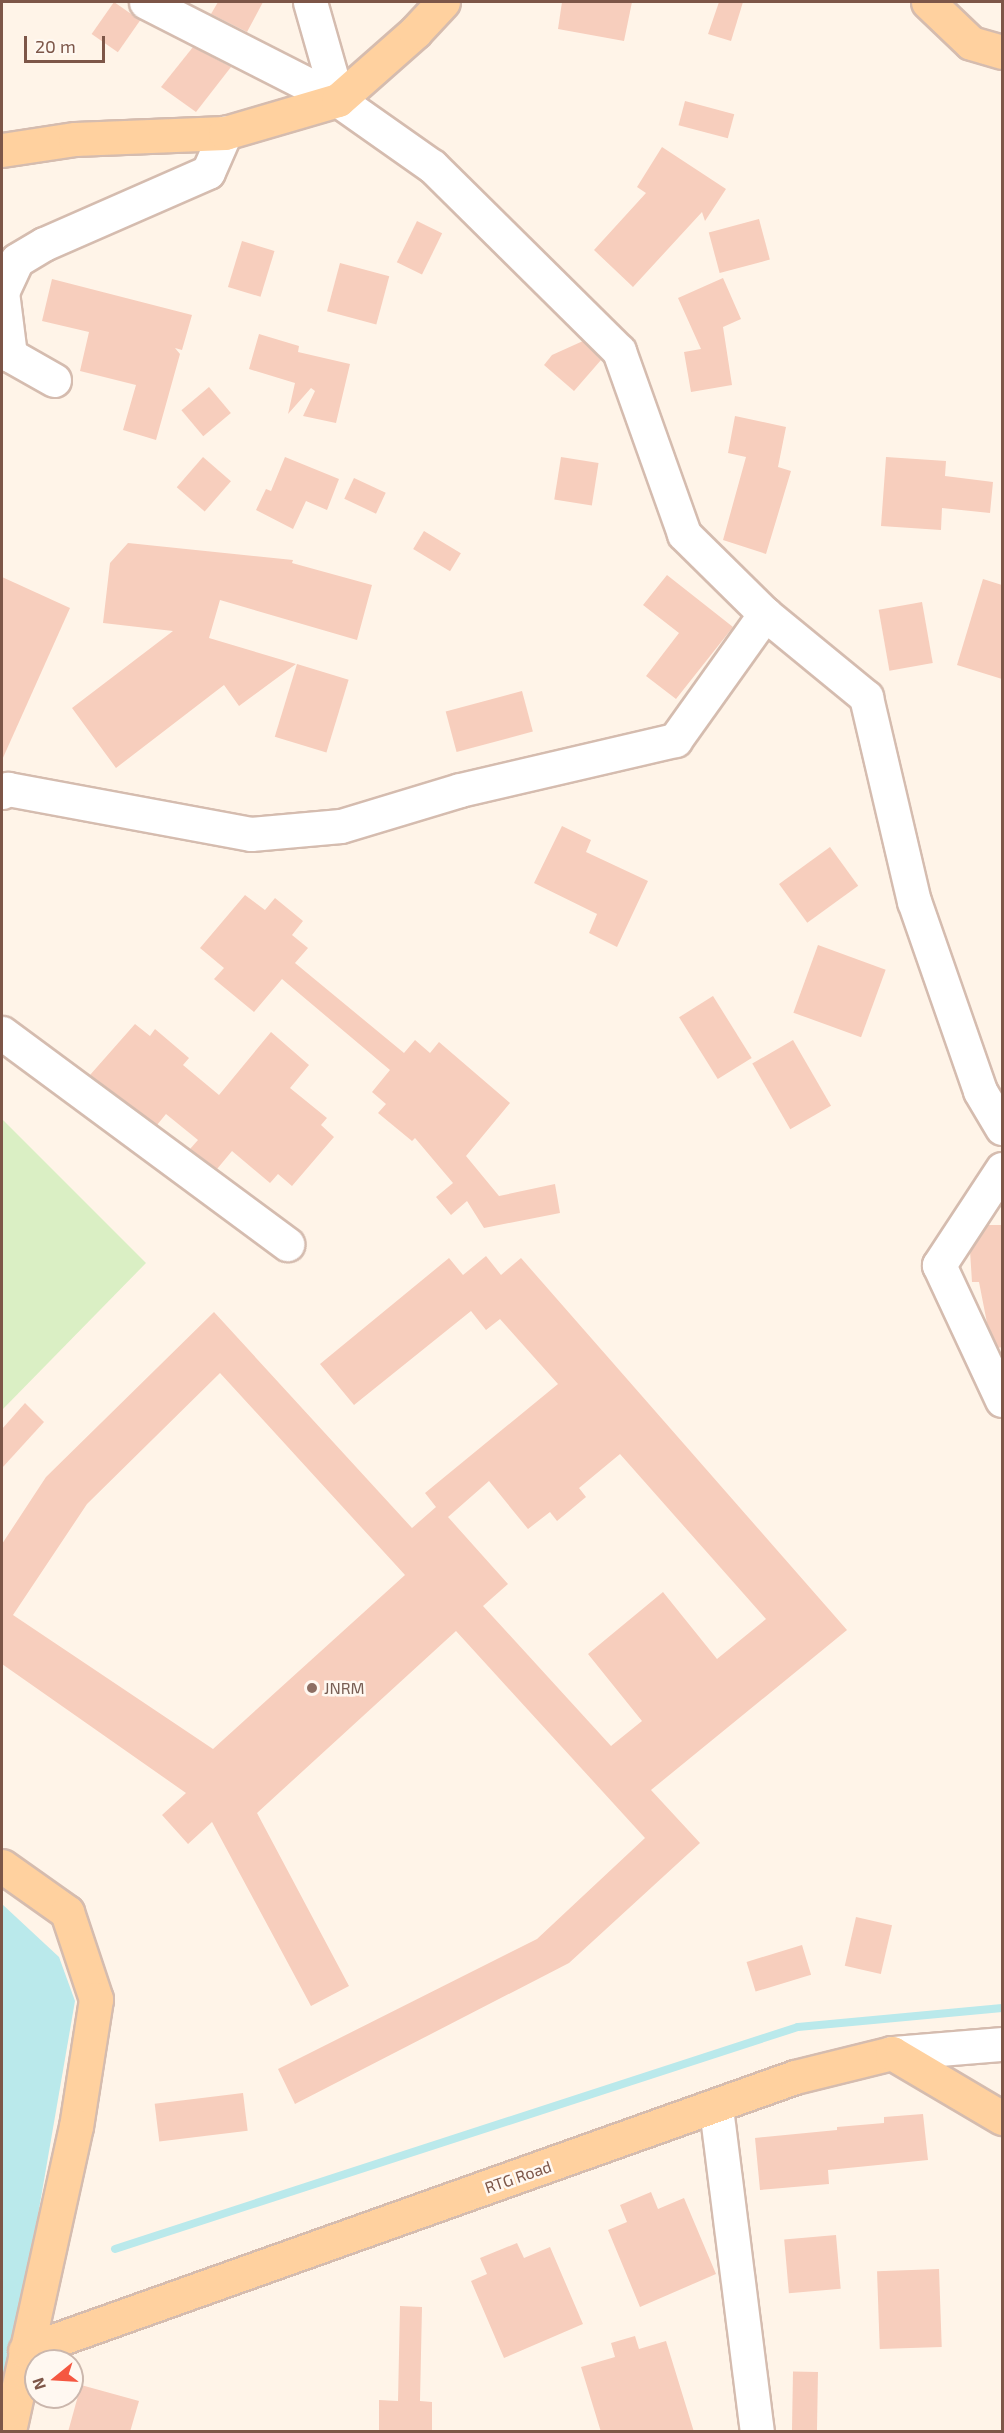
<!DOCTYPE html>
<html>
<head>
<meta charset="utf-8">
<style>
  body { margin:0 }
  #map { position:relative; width:1004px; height:2433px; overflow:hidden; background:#fff4e8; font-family:"Exo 2",sans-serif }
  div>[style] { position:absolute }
  .green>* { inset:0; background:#daefc4 }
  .water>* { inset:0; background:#bae9eb }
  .stream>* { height:8px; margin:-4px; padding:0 4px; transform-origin:4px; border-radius:4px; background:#bae9eb }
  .building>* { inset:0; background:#f7cebd; transform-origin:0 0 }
  .roads { filter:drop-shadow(2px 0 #d5bcaf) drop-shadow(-2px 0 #d5bcaf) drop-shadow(0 2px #d5bcaf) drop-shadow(0 -2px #d5bcaf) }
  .minor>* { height:33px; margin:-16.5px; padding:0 16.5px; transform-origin:16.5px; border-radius:16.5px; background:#fff }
  .major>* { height:33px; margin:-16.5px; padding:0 16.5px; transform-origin:16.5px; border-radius:16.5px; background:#ffd19f }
  .dots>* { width:16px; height:16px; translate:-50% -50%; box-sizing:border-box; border:3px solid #fff8f1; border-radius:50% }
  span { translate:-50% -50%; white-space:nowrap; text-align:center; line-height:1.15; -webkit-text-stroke:5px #fff8f1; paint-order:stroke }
  .education-label { font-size:16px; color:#785e54 }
  .left { translate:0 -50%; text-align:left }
  .street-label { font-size:16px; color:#7d5648 }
  .frame { position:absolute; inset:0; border:3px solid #7d5648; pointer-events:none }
  .north { position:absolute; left:24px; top:2349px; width:60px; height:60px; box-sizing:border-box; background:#fff8f1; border:2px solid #cbb7ad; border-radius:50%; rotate:252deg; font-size:16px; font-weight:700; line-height:24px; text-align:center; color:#7d5648 }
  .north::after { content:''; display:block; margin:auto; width:21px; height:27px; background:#f55741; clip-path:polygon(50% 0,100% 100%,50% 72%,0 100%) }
  .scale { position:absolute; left:24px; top:36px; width:81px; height:27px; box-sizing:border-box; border:3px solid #7d5648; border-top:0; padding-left:8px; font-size:18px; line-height:21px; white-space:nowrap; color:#7d5648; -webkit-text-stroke:4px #fff8f1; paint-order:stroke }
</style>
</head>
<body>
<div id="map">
  <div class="green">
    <i style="clip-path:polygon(2px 1119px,146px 1263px,2px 1410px)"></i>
  </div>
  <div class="water">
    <i style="clip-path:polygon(2px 1904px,59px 1957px,75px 2001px,38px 2215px,2px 2380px)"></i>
  </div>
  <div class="stream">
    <i style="left:115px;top:2249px;width:718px;rotate:-18.01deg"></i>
    <i style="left:798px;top:2027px;width:205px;rotate:-5.3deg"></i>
  </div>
  <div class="building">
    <i style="left:114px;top:2px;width:32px;height:39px;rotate:35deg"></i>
    <i style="clip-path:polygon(218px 2px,263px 2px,247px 32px,211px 14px)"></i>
    <i style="clip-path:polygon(562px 2px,632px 2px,624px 41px,558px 29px)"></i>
    <i style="clip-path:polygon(719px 2px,743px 2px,731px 41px,708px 34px)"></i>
    <i style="clip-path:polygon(193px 47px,231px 67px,196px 112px,161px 87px)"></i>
    <i style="left:685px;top:101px;width:51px;height:25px;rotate:15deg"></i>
    <i style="clip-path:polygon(662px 147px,726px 189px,705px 221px,702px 212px,633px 287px,594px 250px,646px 193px,637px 187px)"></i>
    <i style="left:759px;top:219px;width:42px;height:52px;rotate:75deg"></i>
    <i style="left:417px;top:221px;width:28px;height:46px;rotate:26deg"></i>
    <i style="left:242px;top:241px;width:34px;height:48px;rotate:17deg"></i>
    <i style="left:340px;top:263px;width:51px;height:50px;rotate:15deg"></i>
    <i style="clip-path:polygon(723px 278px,741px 319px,723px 327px,732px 385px,691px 392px,684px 352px,701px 349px,678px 298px)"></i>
    <i style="clip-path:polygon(52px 279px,192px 315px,182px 350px,175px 348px,180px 354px,156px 440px,123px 430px,136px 385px,80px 371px,89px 332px,42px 321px)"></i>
    <i style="clip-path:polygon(259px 334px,299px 346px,298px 352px,350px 364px,336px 423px,303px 416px,315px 391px,311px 388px,288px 414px,295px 383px,249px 369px)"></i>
    <i style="clip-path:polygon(583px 341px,601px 360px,574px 391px,544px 365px,552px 355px)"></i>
    <i style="left:209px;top:387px;width:34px;height:36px;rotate:50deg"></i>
    <i style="clip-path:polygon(735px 416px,786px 427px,778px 467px,791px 471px,766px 554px,723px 540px,746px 457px,728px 453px)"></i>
    <i style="left:203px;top:457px;width:37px;height:40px;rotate:41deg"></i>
    <i style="clip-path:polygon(285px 457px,339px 479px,327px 510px,306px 501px,293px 529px,256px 510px,266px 489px,271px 491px)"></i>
    <i style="left:561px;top:457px;width:38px;height:43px;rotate:9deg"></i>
    <i style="clip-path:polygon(886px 457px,946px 461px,945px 476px,993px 482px,990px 513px,942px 508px,941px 530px,881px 526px)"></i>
    <i style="left:354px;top:478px;width:35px;height:23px;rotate:25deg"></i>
    <i style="left:424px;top:531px;width:43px;height:21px;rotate:31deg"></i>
    <i style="clip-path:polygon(128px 543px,293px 560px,292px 563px,372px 585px,357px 640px,220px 600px,209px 638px,296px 664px,239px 706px,224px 685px,116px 768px,72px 708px,173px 631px,103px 623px,110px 563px)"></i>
    <i style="clip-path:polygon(667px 575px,733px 627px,676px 699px,646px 676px,679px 633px,643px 605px)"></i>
    <i style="clip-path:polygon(2px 577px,70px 608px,2px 760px)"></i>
    <i style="clip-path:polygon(983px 579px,1002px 585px,1002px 679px,957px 665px)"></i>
    <i style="left:922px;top:602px;width:62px;height:44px;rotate:80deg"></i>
    <i style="left:297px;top:664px;width:54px;height:76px;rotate:17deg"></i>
    <i style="left:522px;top:691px;width:42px;height:79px;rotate:75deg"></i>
    <i style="clip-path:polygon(562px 826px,591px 840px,586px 852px,648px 881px,617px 947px,589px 933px,597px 914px,534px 883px)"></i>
    <i style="left:830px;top:847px;width:48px;height:63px;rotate:54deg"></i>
    <i style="clip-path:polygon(245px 895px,265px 910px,275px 898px,303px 921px,292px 935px,308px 948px,295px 963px,404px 1053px,415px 1040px,430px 1053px,439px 1042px,510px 1103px,466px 1156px,499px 1196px,555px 1184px,560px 1213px,484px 1228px,467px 1201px,451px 1215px,436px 1197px,453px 1183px,415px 1138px,412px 1141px,378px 1113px,386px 1104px,372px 1092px,390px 1070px,282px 979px,254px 1012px,214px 979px,224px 968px,200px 948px)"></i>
    <i style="left:818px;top:945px;width:72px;height:72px;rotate:20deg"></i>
    <i style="left:713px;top:996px;width:73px;height:40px;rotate:58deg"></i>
    <i style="clip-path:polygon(135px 1024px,150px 1036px,155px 1029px,189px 1058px,183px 1065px,219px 1095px,271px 1032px,309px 1065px,290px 1088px,327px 1118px,321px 1125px,334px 1137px,292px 1186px,278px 1174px,270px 1183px,232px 1151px,217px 1169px,190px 1149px,198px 1140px,166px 1114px,157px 1125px,90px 1075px)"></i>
    <i style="left:793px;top:1040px;width:76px;height:47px;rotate:60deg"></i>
    <i style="clip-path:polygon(987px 1225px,1002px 1225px,1002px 1347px,998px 1348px,987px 1323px,979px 1282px,972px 1282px,970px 1251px)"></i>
    <i style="clip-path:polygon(evenodd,486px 1256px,501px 1275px,521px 1258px,847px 1630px,651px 1790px,700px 1843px,569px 1963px,295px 2104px,278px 2069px,537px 1939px,645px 1838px,456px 1631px,257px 1813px,349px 1986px,311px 2006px,212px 1822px,188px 1844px,162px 1815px,186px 1793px,2px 1664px,2px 1544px,46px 1477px,214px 1312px,412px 1528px,436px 1507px,425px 1493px,558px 1384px,500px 1319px,486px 1330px,471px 1311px,354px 1405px,320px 1364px,449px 1258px,463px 1275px,486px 1256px,220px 1373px,405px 1575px,213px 1749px,13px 1615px,87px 1504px,220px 1373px,486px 1256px,620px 1454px,766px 1619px,717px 1659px,663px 1592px,588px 1654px,642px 1721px,611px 1746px,483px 1606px,508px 1584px,448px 1517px,489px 1481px,528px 1529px,550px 1512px,557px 1521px,586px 1497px,579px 1488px,620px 1454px)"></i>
    <i style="clip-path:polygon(25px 1403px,44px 1422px,2px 1468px,2px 1429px)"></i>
    <i style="left:856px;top:1917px;width:37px;height:50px;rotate:13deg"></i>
    <i style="left:802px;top:1945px;width:31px;height:58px;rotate:73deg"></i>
    <i style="left:243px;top:2093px;width:38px;height:89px;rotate:83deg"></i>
    <i style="clip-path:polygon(923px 2114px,928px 2160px,828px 2170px,829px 2184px,760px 2190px,755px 2138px,837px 2130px,837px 2127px,884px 2123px,884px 2117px)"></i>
    <i style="clip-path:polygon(651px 2192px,658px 2209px,684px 2198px,716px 2274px,640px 2307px,608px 2230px,627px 2222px,620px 2205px)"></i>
    <i style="left:836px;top:2235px;width:54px;height:52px;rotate:85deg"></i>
    <i style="clip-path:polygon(517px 2243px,524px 2258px,550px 2247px,583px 2324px,504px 2358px,471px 2281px,487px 2274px,480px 2258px)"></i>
    <i style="left:939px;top:2269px;width:78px;height:62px;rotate:88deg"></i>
    <i style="clip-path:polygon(400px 2306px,422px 2307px,420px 2401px,432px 2402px,432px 2432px,379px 2432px,379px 2400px,398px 2401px)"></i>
    <i style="clip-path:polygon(635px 2336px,639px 2349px,666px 2341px,694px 2432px,601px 2432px,581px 2367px,615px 2357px,611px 2343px)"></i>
    <i style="left:818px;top:2372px;width:60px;height:25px;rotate:91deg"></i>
    <i style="clip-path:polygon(81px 2385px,139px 2401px,130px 2432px,68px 2432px)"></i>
  </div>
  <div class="roads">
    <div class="minor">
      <i style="left:146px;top:2px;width:216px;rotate:27deg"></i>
      <i style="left:338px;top:100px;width:115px;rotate:35.1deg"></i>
      <i style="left:432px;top:166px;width:263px;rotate:44.7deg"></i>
      <i style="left:619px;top:351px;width:194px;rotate:70.4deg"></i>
      <i style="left:684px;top:534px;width:114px;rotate:44.6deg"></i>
      <i style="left:765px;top:614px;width:131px;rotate:39.4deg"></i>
      <i style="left:866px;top:697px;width:210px;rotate:76.8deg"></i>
      <i style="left:914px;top:901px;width:201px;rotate:70.8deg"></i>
      <i style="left:980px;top:1091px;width:43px;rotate:59.3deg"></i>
      <i style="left:310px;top:2px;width:102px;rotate:74.1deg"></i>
      <i style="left:54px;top:380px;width:51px;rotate:-150.4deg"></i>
      <i style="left:10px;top:355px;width:64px;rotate:-97.2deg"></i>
      <i style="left:2px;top:292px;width:35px;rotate:-65deg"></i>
      <i style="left:17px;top:260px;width:31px;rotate:-31deg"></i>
      <i style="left:44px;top:244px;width:179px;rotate:-23.7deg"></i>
      <i style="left:208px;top:172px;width:43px;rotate:-66.4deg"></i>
      <i style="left:2px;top:792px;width:7px;rotate:-27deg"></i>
      <i style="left:8px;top:789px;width:247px;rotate:10.5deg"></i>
      <i style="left:251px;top:834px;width:90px;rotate:-5.1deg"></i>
      <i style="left:341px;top:826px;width:124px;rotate:-16.8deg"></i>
      <i style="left:460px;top:790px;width:221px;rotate:-13.1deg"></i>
      <i style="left:675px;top:740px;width:155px;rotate:-54.5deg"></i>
      <i style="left:2px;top:1033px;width:355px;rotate:36.5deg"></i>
      <i style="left:1002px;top:1169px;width:115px;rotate:123.3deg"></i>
      <i style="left:939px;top:1265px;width:149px;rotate:65deg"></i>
      <i style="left:892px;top:2053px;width:110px;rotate:-4.7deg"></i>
      <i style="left:716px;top:2108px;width:327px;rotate:82.8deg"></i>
    </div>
    <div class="major">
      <i style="left:928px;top:2px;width:59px;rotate:43.6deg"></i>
      <i style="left:971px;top:43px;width:32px;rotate:16deg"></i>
      <i style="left:2px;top:150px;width:74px;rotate:-8.6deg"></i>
      <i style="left:75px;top:139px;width:150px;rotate:-2.3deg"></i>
      <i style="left:225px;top:133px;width:118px;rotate:-16.3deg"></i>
      <i style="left:338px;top:100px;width:103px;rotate:-41.4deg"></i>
      <i style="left:415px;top:32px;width:41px;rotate:-47deg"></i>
      <i style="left:2px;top:1866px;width:80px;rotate:35.3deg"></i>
      <i style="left:67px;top:1912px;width:92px;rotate:71.6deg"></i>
      <i style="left:96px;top:1999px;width:129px;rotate:98.9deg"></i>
      <i style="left:76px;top:2126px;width:313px;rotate:102.4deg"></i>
      <i style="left:25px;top:2351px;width:817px;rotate:-19.59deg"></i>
      <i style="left:795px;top:2077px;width:100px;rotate:-13.9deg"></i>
      <i style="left:892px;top:2053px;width:128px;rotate:30.6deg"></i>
    </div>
  </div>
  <div class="dots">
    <i style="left:312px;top:1688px;background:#8d6e63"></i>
  </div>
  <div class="education-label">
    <span class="left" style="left:324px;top:1688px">JNRM</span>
  </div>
  <div class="street-label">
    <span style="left:518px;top:2177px;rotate:-19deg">RTG Road</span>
  </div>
  <div class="frame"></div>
  <div class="north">N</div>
  <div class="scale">20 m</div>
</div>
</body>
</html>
